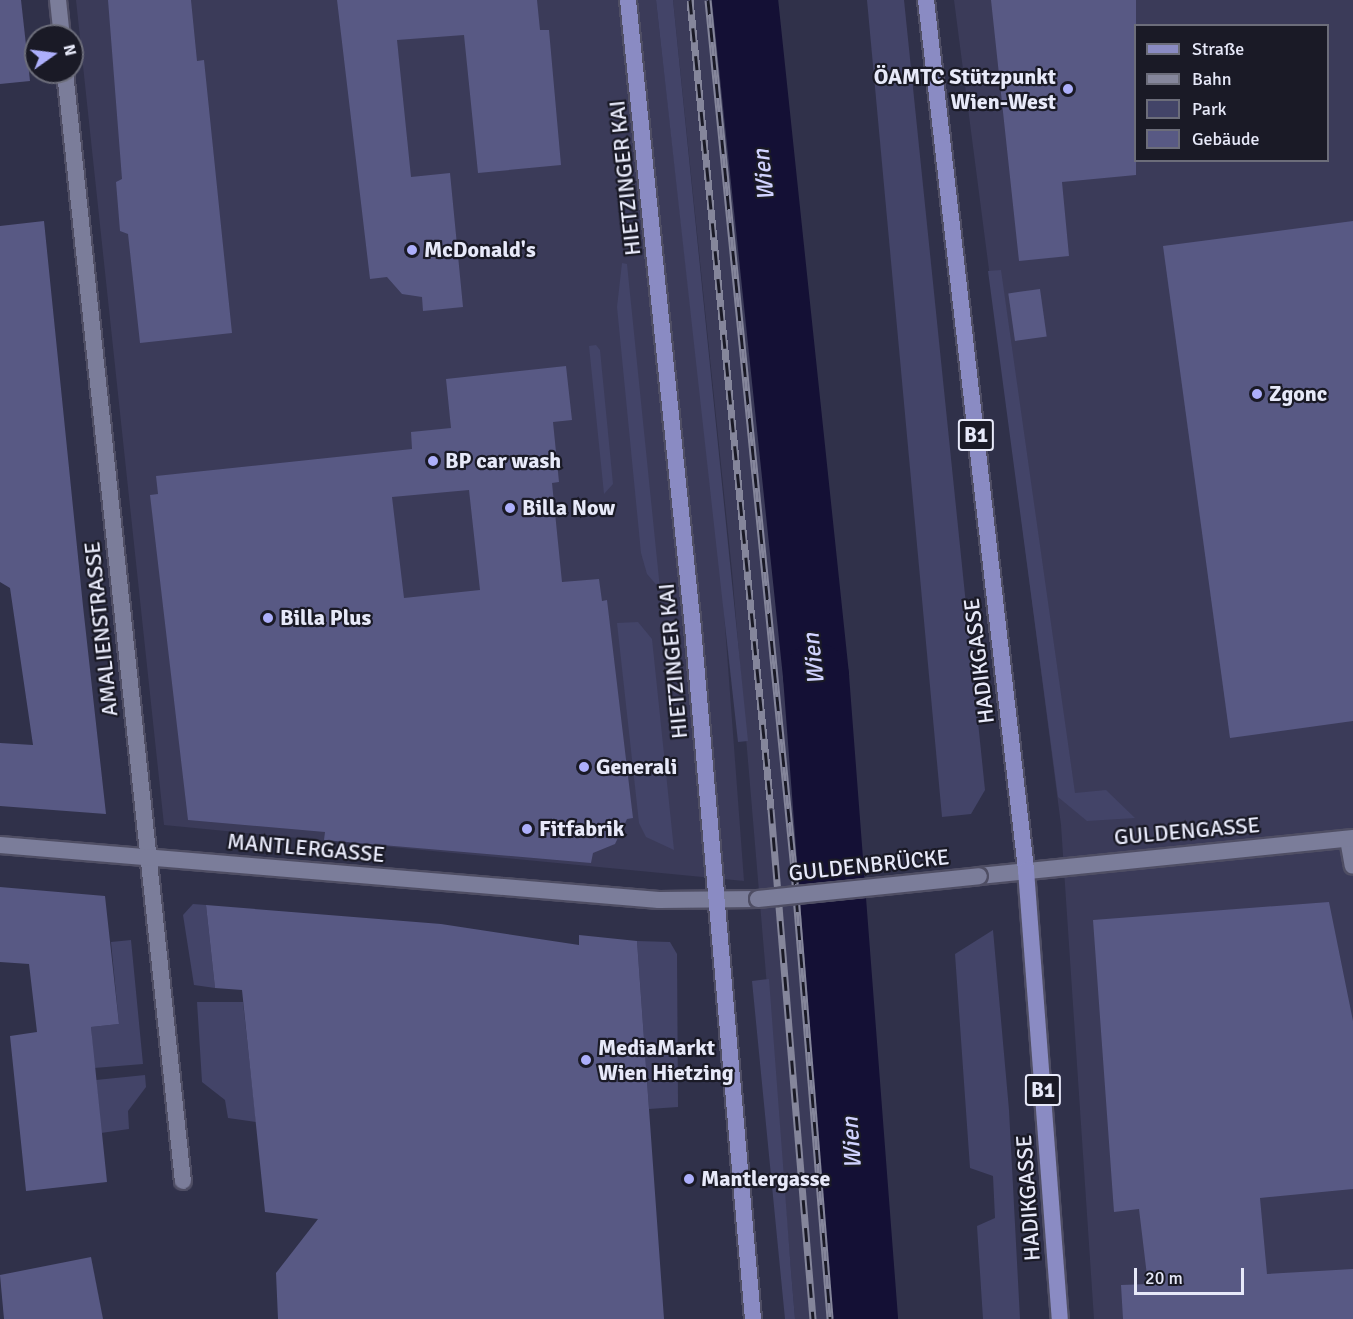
<!DOCTYPE html>
<html>
<head>
<meta charset="utf-8">
<style>
  body { margin:0 }
  #map { position:relative; width:1353px; height:1319px; overflow:hidden; background:#30314a; font-family:Signika,sans-serif }
  div>[style] { position:absolute }
  .built>* { inset:0; background:#3b3b59 }
  .green>* { inset:0; background:#434468 }
  .river>* { height:66px; margin:-33px; padding:0 33px; transform-origin:33px; border-radius:33px; background:#141035 }
  .building>* { inset:0; background:#585984; transform-origin:0 0 }
  .roads { filter:drop-shadow(2px 0 #4f4e64) drop-shadow(-2px 0 #4f4e64) drop-shadow(0 2px #4f4e64) drop-shadow(0 -2px #4f4e64) }
  .minor>* { height:16px; margin:-8px; padding:0 8px; transform-origin:8px; border-radius:8px; background:#7b7d9a }
  .tertiary>* { height:16px; margin:-8px; padding:0 8px; transform-origin:8px; border-radius:8px; background:#7b7d9a }
  .primary>* { height:16px; margin:-8px; padding:0 8px; transform-origin:8px; border-radius:8px; background:#8a8bc3 }
  .rail>* { height:7px; margin-top:-3.5px; transform-origin:0; background:repeating-linear-gradient(90deg,#1a1a26 0 14px,#85869b 0 28px); box-sizing:border-box; border-block:2px solid #85869b }
  .bridges { filter:drop-shadow(2px 0 #4f4e64) drop-shadow(-2px 0 #4f4e64) drop-shadow(0 2px #4f4e64) drop-shadow(0 -2px #4f4e64) }
  .tertiary-bridge>* { height:16px; margin:-8px; padding:0 8px; transform-origin:8px; border-radius:8px; background:#7b7d9a }
  .dots>* { width:16px; height:16px; translate:-50% -50%; box-sizing:border-box; border:3px solid #1a1a26; border-radius:50% }
  span { translate:-50% -50%; white-space:nowrap; text-align:center; line-height:1.15; -webkit-text-stroke:4.5px #1a1a26; paint-order:stroke }
  .shield-label span { padding:2px 4px; background:#1a1a26; border:2px solid; border-radius:4px; -webkit-text-stroke-width:0 }
  .shield-label { font-size:21px; color:#e7e9f9; font-weight:700 }
  .poi-label { font-size:22px; color:#e7e9f9; font-weight:700 }
  .right { translate:-100% -50%; text-align:right }
  .left { translate:0 -50%; text-align:left }
  .street-label { font-size:22px; color:#e7e9f9 }
  .water-label { font-size:24px; color:#d1d3ff; font-style:italic }
  .legend { position:absolute; left:1134px; top:24px; width:195px; height:138px; box-sizing:border-box; background:#1a1a26; border:2px solid #6c6d7a; margin:0; padding:8px 10px; list-style:none; font-size:18px; color:#e7e9f9 }
  .legend li { display:flex; align-items:center; gap:12px; height:30px }
  .legend b { width:30px; border:2px solid #6c6d7a }
  .north { position:absolute; left:24px; top:24px; width:60px; height:60px; box-sizing:border-box; background:#1a1a26; border:2px solid #6c6d7a; border-radius:50%; rotate:76deg; font-size:16px; font-weight:700; line-height:24px; text-align:center; color:#e7e9f9 }
  .north::after { content:''; display:block; margin:auto; width:21px; height:27px; background:#adaffb; clip-path:polygon(50% 0,100% 100%,50% 72%,0 100%) }
  .scale { position:absolute; left:1134px; top:1268px; width:110px; height:27px; box-sizing:border-box; border:3px solid #e7e9f9; border-top:0; padding-left:8px; font-size:18px; line-height:21px; white-space:nowrap; color:#e7e9f9; -webkit-text-stroke:4px #1a1a26; paint-order:stroke }
</style>
</head>
<body>
<div id="map">
  <div class="built">
    <i style="clip-path:polygon(76px 0,656px 0,722px 586px,744px 881px,164px 825px)"></i>
    <i style="clip-path:polygon(673px 0,721px 0,797px 761px,844px 1319px,795px 1319px,732px 571px)"></i>
    <i style="clip-path:polygon(evenodd,954px 0,1353px 0,1353px 1319px,1094px 1319px,1061px 825px,954px 0,1136px 26px,1328px 26px,1328px 160px,1136px 160px,1136px 26px)"></i>
  </div>
  <div class="green">
    <i style="clip-path:polygon(656px 0,673px 0,748px 741px,738px 742px)"></i>
    <i style="clip-path:polygon(867px 0,904px 0,985px 790px,971px 814px,942px 817px)"></i>
    <i style="clip-path:polygon(622px 263px,627px 264px,660px 589px,647px 574px,641px 553px,617px 307px)"></i>
    <i style="clip-path:polygon(1001px 270px,1075px 793px,1106px 790px,1135px 818px,1087px 821px,1058px 797px,988px 271px)"></i>
    <i style="clip-path:polygon(596px 345px,600px 350px,613px 484px,604px 494px,589px 346px)"></i>
    <i style="clip-path:polygon(638px 622px,652px 639px,674px 850px,646px 837px,639px 823px,617px 623px)"></i>
    <i style="clip-path:polygon(193px 904px,206px 905px,215px 988px,194px 985px,183px 915px)"></i>
    <i style="clip-path:polygon(993px 930px,1009px 1110px,1020px 1319px,983px 1319px,977px 1226px,995px 1218px,993px 1176px,970px 1168px,955px 954px)"></i>
    <i style="clip-path:polygon(131px 940px,143px 1064px,94px 1068px,91px 1027px,119px 1024px,111px 942px)"></i>
    <i style="clip-path:polygon(637px 941px,670px 942px,677px 954px,678px 1107px,649px 1109px)"></i>
    <i style="clip-path:polygon(769px 979px,791px 1271px,795px 1319px,785px 1319px,752px 981px)"></i>
    <i style="clip-path:polygon(197px 1002px,243px 1002px,256px 1122px,228px 1118px,225px 1100px,202px 1082px)"></i>
    <i style="clip-path:polygon(145px 1075px,146px 1087px,128px 1111px,129px 1129px,101px 1133px,96px 1080px)"></i>
  </div>
  <div class="river">
    <i style="left:745px;top:0;width:680px;rotate:84deg"></i>
    <i style="left:816px;top:676px;width:645px;rotate:85.64deg"></i>
  </div>
  <div class="building">
    <i style="clip-path:polygon(0 0,21px 0,30px 81px,0 84px)"></i>
    <i style="clip-path:polygon(108px 0,191px 0,197px 61px,204px 60px,232px 333px,140px 343px,128px 234px,120px 231px,116px 182px,122px 179px)"></i>
    <i style="clip-path:polygon(337px 0,537px 0,540px 30px,549px 30px,561px 165px,478px 173px,464px 35px,397px 40px,411px 177px,450px 173px,463px 307px,423px 311px,422px 297px,402px 294px,387px 277px,370px 279px)"></i>
    <i style="clip-path:polygon(991px 0,1136px 0,1136px 175px,1062px 182px,1069px 256px,1019px 261px)"></i>
    <i style="clip-path:polygon(44px 221px,83px 606px,106px 814px,0 806px,0 743px,33px 745px,10px 588px,0 582px,0 226px)"></i>
    <i style="clip-path:polygon(1353px 221px,1353px 721px,1230px 738px,1163px 246px)"></i>
    <i style="left:1040px;top:289px;width:48px;height:32px;rotate:82deg"></i>
    <i style="clip-path:polygon(evenodd,566px 366px,572px 420px,553px 422px,559px 482px,552px 483px,562px 582px,599px 579px,602px 601px,607px 600px,633px 818px,627px 819px,615px 844px,593px 853px,591px 863px,324px 840px,325px 832px,188px 820px,150px 495px,158px 494px,156px 476px,412px 449px,411px 432px,451px 428px,446px 379px,566px 366px,469px 490px,480px 590px,404px 598px,392px 497px,469px 490px)"></i>
    <i style="clip-path:polygon(0 887px,105px 896px,119px 1024px,91px 1027px,107px 1182px,26px 1191px,10px 1036px,37px 1032px,29px 964px,0 962px)"></i>
    <i style="clip-path:polygon(1329px 902px,1353px 1021px,1353px 1189px,1260px 1198px,1267px 1274px,1353px 1269px,1353px 1319px,1123px 1319px,1121px 1285px,1148px 1284px,1139px 1209px,1114px 1212px,1093px 920px)"></i>
    <i style="clip-path:polygon(206px 905px,441px 924px,579px 945px,579px 935px,637px 941px,664px 1319px,278px 1319px,276px 1273px,318px 1219px,265px 1212px,242px 990px,215px 988px)"></i>
    <i style="clip-path:polygon(91px 1257px,103px 1319px,4px 1319px,0 1275px)"></i>
  </div>
  <div class="roads">
    <div class="minor">
      <i style="left:58px;top:0;width:36px;rotate:84deg"></i>
      <i style="left:65px;top:72px;width:1115px;rotate:83.93deg"></i>
      <i style="left:1348px;top:839px;width:27px;rotate:80deg"></i>
    </div>
    <div class="tertiary">
      <i style="left:0;top:845px;width:661px;rotate:4.77deg"></i>
      <i style="left:659px;top:900px;width:99px;rotate:-0.6deg"></i>
      <i style="left:979px;top:876px;width:376px;rotate:-5.8deg"></i>
    </div>
    <div class="primary">
      <i style="left:628px;top:0;width:631px;rotate:84.09deg"></i>
      <i style="left:693px;top:628px;width:694px;rotate:85.04deg"></i>
      <i style="left:926px;top:0;width:876px;rotate:83.44deg"></i>
      <i style="left:1026px;top:870px;width:450px;rotate:85.7deg"></i>
    </div>
  </div>
  <div class="rail">
    <i style="left:690px;top:0;width:813px;rotate:84.28deg"></i>
    <i style="left:771px;top:809px;width:512px;rotate:85.29deg"></i>
    <i style="left:708px;top:0;width:874px;rotate:84.35deg"></i>
    <i style="left:794px;top:870px;width:450px;rotate:85.4deg"></i>
  </div>
  <div class="bridges">
    <div class="tertiary-bridge">
      <i style="left:758px;top:899px;width:222px;rotate:-5.9deg"></i>
    </div>
  </div>
  <div class="dots">
    <i style="left:1068px;top:89px;background:#adaffb"></i>
    <i style="left:412px;top:250px;background:#adaffb"></i>
    <i style="left:1257px;top:394px;background:#adaffb"></i>
    <i style="left:433px;top:461px;background:#adaffb"></i>
    <i style="left:510px;top:508px;background:#adaffb"></i>
    <i style="left:268px;top:618px;background:#adaffb"></i>
    <i style="left:584px;top:767px;background:#adaffb"></i>
    <i style="left:527px;top:829px;background:#adaffb"></i>
    <i style="left:586px;top:1060px;background:#adaffb"></i>
    <i style="left:689px;top:1179px;background:#adaffb"></i>
  </div>
  <div class="shield-label">
    <span style="left:976px;top:435px">B1</span>
    <span style="left:1043px;top:1090px">B1</span>
  </div>
  <div class="poi-label">
    <span class="right" style="left:1056px;top:89px">ÖAMTC Stützpunkt<br>Wien-West</span>
    <span class="left" style="left:424px;top:250px">McDonald's</span>
    <span class="left" style="left:1269px;top:394px">Zgonc</span>
    <span class="left" style="left:445px;top:461px">BP car wash</span>
    <span class="left" style="left:522px;top:508px">Billa Now</span>
    <span class="left" style="left:280px;top:618px">Billa Plus</span>
    <span class="left" style="left:596px;top:767px">Generali</span>
    <span class="left" style="left:539px;top:829px">Fitfabrik</span>
    <span class="left" style="left:598px;top:1060px">MediaMarkt<br>Wien Hietzing</span>
    <span class="left" style="left:701px;top:1179px">Mantlergasse</span>
  </div>
  <div class="street-label">
    <span style="left:625px;top:178px;rotate:-96deg">HIETZINGER KAI</span>
    <span style="left:101px;top:629px;rotate:-96deg">AMALIENSTRASSE</span>
    <span style="left:673px;top:661px;rotate:-95deg">HIETZINGER KAI</span>
    <span style="left:979px;top:661px;rotate:-97deg">HADIKGASSE</span>
    <span style="left:1187px;top:831px;rotate:-5deg">GULDENGASSE</span>
    <span style="left:306px;top:848px;rotate:5deg">MANTLERGASSE</span>
    <span style="left:869px;top:865px;rotate:-6deg">GULDENBRÜCKE</span>
    <span style="left:1028px;top:1198px;rotate:-94deg">HADIKGASSE</span>
  </div>
  <div class="water-label">
    <span style="left:764px;top:175px;rotate:-96deg">Wien</span>
    <span style="left:814px;top:659px;rotate:-96deg">Wien</span>
    <span style="left:852px;top:1143px;rotate:-94deg">Wien</span>
  </div>
  <ul class="legend">
  <li><b style="height:8px;background:#8a8bc3"></b>Straße</li>
  <li><b style="height:8px;background:#85869b"></b>Bahn</li>
  <li><b style="height:16px;background:#434468"></b>Park</li>
  <li><b style="height:16px;background:#585984"></b>Gebäude</li>
  </ul>
  <div class="north">N</div>
  <div class="scale">20 m</div>
</div>
</body>
</html>
